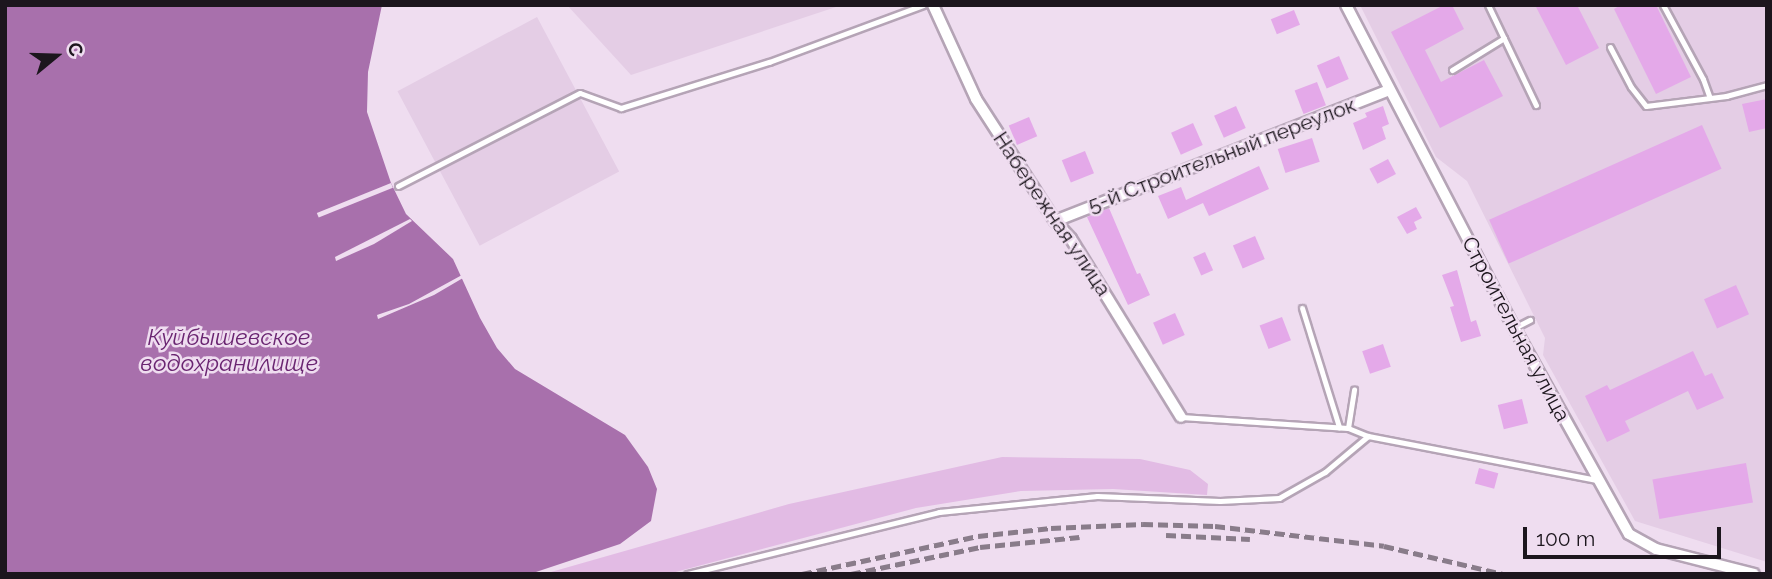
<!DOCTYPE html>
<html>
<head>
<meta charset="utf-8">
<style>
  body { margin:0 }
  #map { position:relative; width:1772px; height:579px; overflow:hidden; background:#efddf0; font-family:Raleway,sans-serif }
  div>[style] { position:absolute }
  .built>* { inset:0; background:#e4cde5; transform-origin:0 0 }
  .green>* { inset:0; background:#e2bbe4 }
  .water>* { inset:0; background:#a870ac }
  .pier>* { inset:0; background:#efddf0; transform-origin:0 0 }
  .building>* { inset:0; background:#e4a9e9; transform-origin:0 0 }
  .roads { filter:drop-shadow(2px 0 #b5a4b6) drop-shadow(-2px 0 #b5a4b6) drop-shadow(0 2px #b5a4b6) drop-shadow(0 -2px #b5a4b6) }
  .lane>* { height:5px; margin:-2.5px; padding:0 2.5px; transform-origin:2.5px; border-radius:2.5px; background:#fff }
  .street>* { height:10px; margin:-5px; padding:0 5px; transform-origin:5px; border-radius:5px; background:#fff }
  .rail>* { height:4.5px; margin-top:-2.25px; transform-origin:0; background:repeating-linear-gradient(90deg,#897c8a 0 10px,transparent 0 15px) }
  span { translate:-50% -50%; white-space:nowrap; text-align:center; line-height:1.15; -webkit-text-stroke:5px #efddf0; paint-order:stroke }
  .street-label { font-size:21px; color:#1c161d }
  .water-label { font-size:23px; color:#6a2571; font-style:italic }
  .frame { position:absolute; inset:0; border:7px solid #1c161d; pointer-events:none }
  .north { position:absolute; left:21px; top:21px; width:70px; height:70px; -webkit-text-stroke:5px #efddf0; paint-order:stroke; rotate:71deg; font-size:19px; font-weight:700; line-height:28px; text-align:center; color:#1c161d }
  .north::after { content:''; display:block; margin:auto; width:24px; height:32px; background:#1c161d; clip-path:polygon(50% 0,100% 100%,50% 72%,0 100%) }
  .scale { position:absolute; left:1523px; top:527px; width:198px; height:32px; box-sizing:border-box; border:4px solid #1c161d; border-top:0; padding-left:9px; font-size:21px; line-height:24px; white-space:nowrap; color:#1c161d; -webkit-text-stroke:5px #efddf0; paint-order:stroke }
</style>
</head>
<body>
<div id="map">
  <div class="built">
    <i style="clip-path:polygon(567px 5px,842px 5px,631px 75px)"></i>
    <i style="clip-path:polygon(1360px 5px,1767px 5px,1767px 562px,1635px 521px,1543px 355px,1545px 338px,1467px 181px,1436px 157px)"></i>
    <i style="left:537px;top:17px;width:175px;height:158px;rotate:62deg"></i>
  </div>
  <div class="green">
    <i style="clip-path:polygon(1002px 457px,1140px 459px,1190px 470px,1208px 484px,1207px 495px,1113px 489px,1021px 491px,916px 508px,668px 574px,544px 574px,789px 504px)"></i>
  </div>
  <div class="water">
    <i style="clip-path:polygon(5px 5px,382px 5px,368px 72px,367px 112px,391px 183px,406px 214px,453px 259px,480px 318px,497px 348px,515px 369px,625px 435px,648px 467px,657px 489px,651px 521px,620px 544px,530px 574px,5px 574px)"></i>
  </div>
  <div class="pier">
    <i style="left:391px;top:183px;width:5px;height:80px;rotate:68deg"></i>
    <i style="clip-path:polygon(410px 219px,412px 221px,374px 244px,336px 261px,335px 257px)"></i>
    <i style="clip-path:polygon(462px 275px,463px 278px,434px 295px,378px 319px,377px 315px,409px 304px)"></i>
  </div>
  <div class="building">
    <i style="clip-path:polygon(1444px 5px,1452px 5px,1464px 29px,1425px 50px,1441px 82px,1484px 60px,1503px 96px,1440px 128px,1391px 32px)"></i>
    <i style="clip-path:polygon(1535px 5px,1577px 5px,1599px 48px,1566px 65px)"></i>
    <i style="clip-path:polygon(1621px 5px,1656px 5px,1691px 77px,1656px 94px,1614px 9px)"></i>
    <i style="left:1294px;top:10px;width:16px;height:25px;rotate:68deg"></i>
    <i style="left:1339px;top:56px;width:25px;height:24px;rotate:67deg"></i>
    <i style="left:1317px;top:82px;width:25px;height:24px;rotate:69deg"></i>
    <i style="clip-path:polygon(1767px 99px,1767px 128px,1749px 132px,1742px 104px)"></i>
    <i style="left:1236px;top:106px;width:24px;height:24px;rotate:66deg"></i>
    <i style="clip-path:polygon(1383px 106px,1389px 124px,1382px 127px,1386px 139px,1363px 150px,1353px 123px,1367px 117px,1365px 113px)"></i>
    <i style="left:1029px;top:117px;width:21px;height:22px;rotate:67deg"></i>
    <i style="left:1193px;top:123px;width:24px;height:24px;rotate:66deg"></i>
    <i style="left:1702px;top:125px;width:48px;height:233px;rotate:66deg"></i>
    <i style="left:1312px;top:138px;width:25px;height:36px;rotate:72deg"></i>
    <i style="left:1085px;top:151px;width:24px;height:25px;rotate:68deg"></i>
    <i style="left:1388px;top:159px;width:17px;height:21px;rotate:62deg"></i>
    <i style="clip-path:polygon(1259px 166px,1269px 189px,1209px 216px,1203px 203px,1168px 219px,1158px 196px,1181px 187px,1186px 200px)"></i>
    <i style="clip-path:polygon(1416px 207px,1422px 218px,1414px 222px,1417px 229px,1407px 234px,1397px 217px)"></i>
    <i style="clip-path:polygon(1109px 208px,1137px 274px,1140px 273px,1150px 295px,1128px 305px,1087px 217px)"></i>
    <i style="left:1255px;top:236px;width:25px;height:24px;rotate:67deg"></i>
    <i style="left:1205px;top:252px;width:20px;height:13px;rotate:66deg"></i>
    <i style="clip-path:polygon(1457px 270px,1471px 322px,1476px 320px,1481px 336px,1461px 342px,1450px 307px,1454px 306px,1442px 275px)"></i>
    <i style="left:1736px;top:285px;width:32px;height:35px;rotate:66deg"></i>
    <i style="left:1175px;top:313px;width:24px;height:24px;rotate:66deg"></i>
    <i style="left:1282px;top:317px;width:25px;height:24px;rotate:69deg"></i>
    <i style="left:1383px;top:344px;width:24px;height:22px;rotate:71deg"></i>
    <i style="clip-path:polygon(1693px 351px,1705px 376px,1712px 373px,1724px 398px,1697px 410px,1688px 391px,1625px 421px,1630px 431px,1607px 442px,1585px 396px,1607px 385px,1610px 390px)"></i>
    <i style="left:1522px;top:399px;width:25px;height:25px;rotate:76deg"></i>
    <i style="left:1746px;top:463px;width:40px;height:95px;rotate:80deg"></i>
    <i style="left:1479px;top:468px;width:20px;height:16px;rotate:15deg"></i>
  </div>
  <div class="roads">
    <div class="lane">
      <i style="left:1488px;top:5px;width:111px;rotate:64.4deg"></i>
      <i style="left:1663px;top:5px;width:84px;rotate:61.6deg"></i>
      <i style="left:1703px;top:79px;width:20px;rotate:70deg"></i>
      <i style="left:1610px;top:47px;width:45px;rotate:62.3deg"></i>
      <i style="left:1631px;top:87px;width:24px;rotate:52deg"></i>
      <i style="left:1646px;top:106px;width:81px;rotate:-7.1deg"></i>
      <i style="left:1726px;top:96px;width:42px;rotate:-15deg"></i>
      <i style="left:1452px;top:70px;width:61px;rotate:-31.6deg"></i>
      <i style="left:398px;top:186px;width:204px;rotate:-27.1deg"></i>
      <i style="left:580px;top:93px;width:44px;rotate:20.1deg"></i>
      <i style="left:621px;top:108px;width:155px;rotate:-17.3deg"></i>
      <i style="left:769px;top:62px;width:164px;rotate:-20.3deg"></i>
      <i style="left:1302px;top:308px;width:125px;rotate:72.7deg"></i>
      <i style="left:1514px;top:328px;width:18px;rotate:-27deg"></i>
      <i style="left:1181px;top:417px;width:167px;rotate:3.8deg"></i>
      <i style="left:1348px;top:428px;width:22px;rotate:22deg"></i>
      <i style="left:1368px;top:436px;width:233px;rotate:10.9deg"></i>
      <i style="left:1348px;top:428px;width:39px;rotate:-81deg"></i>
      <i style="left:687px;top:574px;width:260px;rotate:-13.8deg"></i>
      <i style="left:939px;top:512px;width:159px;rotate:-5.8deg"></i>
      <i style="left:1097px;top:496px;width:123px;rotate:2.3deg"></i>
      <i style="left:1220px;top:501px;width:59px;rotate:-2.9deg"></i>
      <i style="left:1279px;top:498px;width:53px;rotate:-29.5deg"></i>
      <i style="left:1325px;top:472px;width:56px;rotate:-39.9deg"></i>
    </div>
    <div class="street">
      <i style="left:933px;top:5px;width:103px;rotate:65.4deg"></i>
      <i style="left:976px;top:99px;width:145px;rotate:57.1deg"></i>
      <i style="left:1055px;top:221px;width:24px;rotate:48deg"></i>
      <i style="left:1071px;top:239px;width:209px;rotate:58.3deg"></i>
      <i style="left:1346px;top:5px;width:360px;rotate:62.5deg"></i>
      <i style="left:1512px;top:324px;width:240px;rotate:60.9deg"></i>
      <i style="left:1629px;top:534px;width:31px;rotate:29deg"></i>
      <i style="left:1656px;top:549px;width:101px;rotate:14.3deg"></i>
      <i style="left:1055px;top:221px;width:359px;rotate:-21.4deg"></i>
    </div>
  </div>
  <div class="rail">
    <i style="left:1166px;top:535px;width:84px;rotate:2.7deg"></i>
    <i style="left:802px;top:574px;width:180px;rotate:-12.2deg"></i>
    <i style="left:978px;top:536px;width:73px;rotate:-6.3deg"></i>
    <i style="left:1051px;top:528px;width:92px;rotate:-2.5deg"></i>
    <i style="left:1143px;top:524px;width:72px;rotate:1.6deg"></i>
    <i style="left:1215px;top:526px;width:170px;rotate:6.7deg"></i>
    <i style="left:1384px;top:546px;width:122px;rotate:13.2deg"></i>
    <i style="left:851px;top:574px;width:132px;rotate:-11.8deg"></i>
    <i style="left:980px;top:547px;width:100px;rotate:-5.8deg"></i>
  </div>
  <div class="street-label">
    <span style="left:1222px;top:155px;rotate:-21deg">5-й Строительный переулок</span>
    <span style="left:1052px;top:214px;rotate:56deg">Набережная улица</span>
    <span style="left:1516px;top:329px;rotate:62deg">Строительная улица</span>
  </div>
  <div class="water-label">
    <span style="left:229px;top:350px">Куйбышевское<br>водохранилище</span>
  </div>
  <div class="frame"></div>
  <div class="north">С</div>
  <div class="scale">100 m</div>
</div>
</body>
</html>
